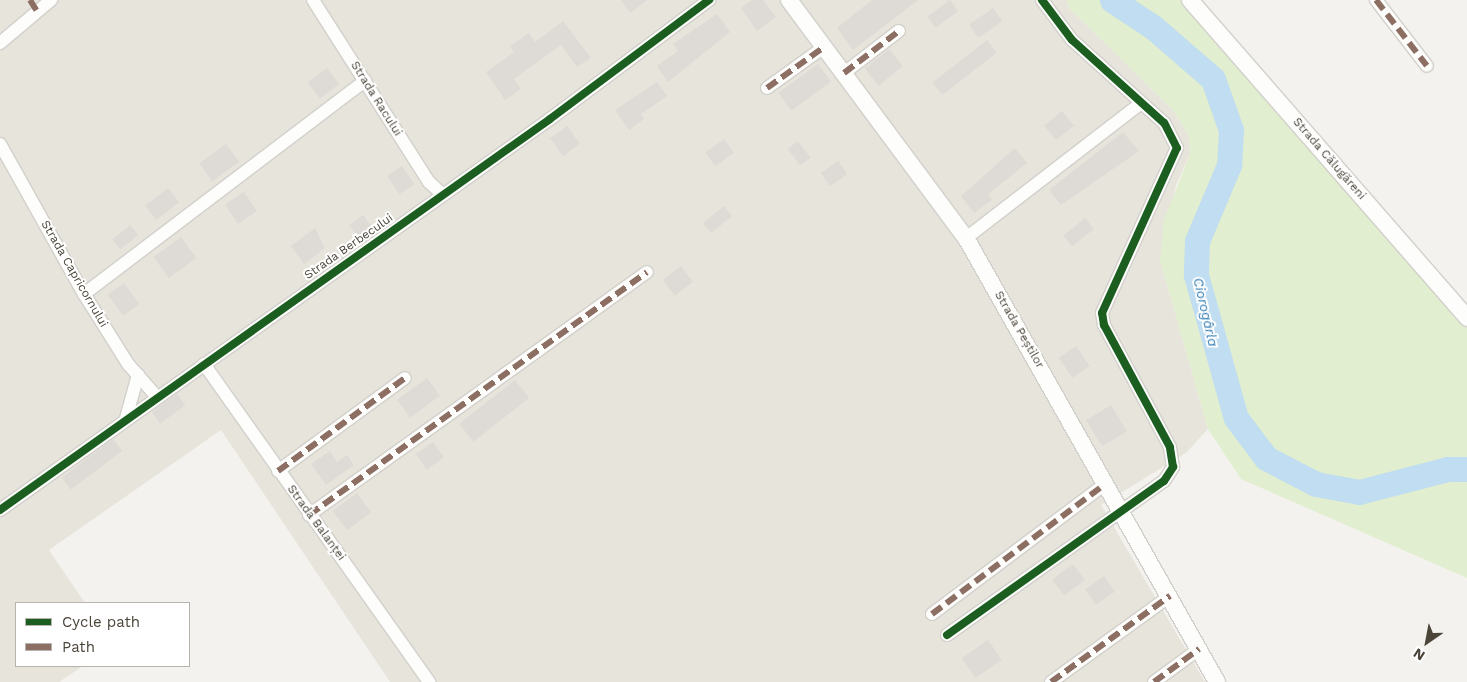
<!DOCTYPE html>
<html>
<head>
<meta charset="utf-8">
<style>
  body { margin:0 }
  #map { position:relative; width:1467px; height:682px; overflow:hidden; background:#f4f2ee; font-family:"Work Sans",sans-serif }
  div>[style] { position:absolute }
  .residential>* { inset:0; background:#e7e4dc }
  .green>* { inset:0; background:#e1eecf }
  .river>* { height:25px; margin:-12.5px; padding:0 12.5px; transform-origin:12.5px; border-radius:12.5px; background:#c0ddf1 }
  .building>* { inset:0; background:#dedbd6; transform-origin:0 0 }
  .roads { filter:drop-shadow(1px 0 #d2d0cb) drop-shadow(-1px 0 #d2d0cb) drop-shadow(0 1px #d2d0cb) drop-shadow(0 -1px #d2d0cb) }
  .minor>* { height:12px; margin:-6px; padding:0 6px; transform-origin:6px; border-radius:6px; background:#fdfdfc }
  .tertiary>* { height:16px; margin:-8px; padding:0 8px; transform-origin:8px; border-radius:8px; background:#fdfdfc }
  .quiet>* { height:6px; margin-top:-3px; transform-origin:0; background:repeating-linear-gradient(90deg,#8d6e63 0 12px,transparent 0 18px) }
  .cycleway>* { height:8px; margin:-4px; padding:0 4px; transform-origin:4px; border-radius:4px; background:#1b5e20 }
  span { translate:-50% -50%; white-space:nowrap; text-align:center; line-height:1.15; -webkit-text-stroke:4px #fff; paint-order:stroke }
  .street-label { font-size:12px; color:#4b4439 }
  .water-label { font-size:14px; color:#2e7ab2; font-style:italic }
  .legend { position:absolute; left:15px; top:602px; width:175px; height:65px; box-sizing:border-box; background:#fff; border:1px solid #b7b4b0; margin:0; padding:6px 9px; list-style:none; font-size:15px; color:#4b4439 }
  .legend li { display:flex; align-items:center; gap:10px; height:25px }
  .legend b { width:25px; border:1px solid #b7b4b0 }
  .north { position:absolute; left:1402px; top:617px; width:50px; height:50px; -webkit-text-stroke:4px #fff; paint-order:stroke; rotate:213deg; font-size:14px; font-weight:700; line-height:20px; text-align:center; color:#4b4439 }
  .north::after { content:''; display:block; margin:auto; width:18px; height:22px; background:#4b4439; clip-path:polygon(50% 0,100% 100%,50% 72%,0 100%) }
</style>
</head>
<body>
<div id="map">
  <div class="residential">
    <i style="clip-path:polygon(0 0,1067px 0,1069px 8px,1173px 110px,1189px 136px,1190px 154px,1176px 185px,1160px 260px,1208px 429px,1186px 453px,1101px 505px,1205px 682px,390px 682px,221px 430px,49px 550px,85px 603px,16px 603px,16px 666px,83px 666px,59px 682px,0 682px)"></i>
  </div>
  <div class="green">
    <i style="clip-path:polygon(1067px 0,1184px 0,1467px 326px,1467px 578px,1241px 479px,1208px 429px,1160px 260px,1164px 220px,1190px 154px,1189px 136px,1173px 110px,1069px 8px)"></i>
  </div>
  <div class="river">
    <i style="left:1112px;top:0;width:49px;rotate:33.4deg"></i>
    <i style="left:1153px;top:27px;width:79px;rotate:40.9deg"></i>
    <i style="left:1213px;top:79px;width:54px;rotate:70.6deg"></i>
    <i style="left:1231px;top:130px;width:35px;rotate:93deg"></i>
    <i style="left:1229px;top:165px;width:82px;rotate:112.8deg"></i>
    <i style="left:1197px;top:241px;width:34px;rotate:92deg"></i>
    <i style="left:1196px;top:275px;width:148px;rotate:74.4deg"></i>
    <i style="left:1236px;top:418px;width:50px;rotate:53.1deg"></i>
    <i style="left:1266px;top:458px;width:56px;rotate:27.5deg"></i>
    <i style="left:1316px;top:484px;width:44px;rotate:10.5deg"></i>
    <i style="left:1359px;top:492px;width:91px;rotate:-14.6deg"></i>
    <i style="left:1447px;top:469px;width:20px"></i>
  </div>
  <div class="building">
    <i style="clip-path:polygon(621px 0,647px 0,630px 13px)"></i>
    <i style="clip-path:polygon(752px 0,763px 0,776px 17px,757px 31px,741px 8px)"></i>
    <i style="clip-path:polygon(872px 0,918px 0,853px 50px,837px 28px)"></i>
    <i style="left:950px;top:0;width:14px;height:28px;rotate:54deg"></i>
    <i style="left:993px;top:8px;width:16px;height:29px;rotate:55deg"></i>
    <i style="clip-path:polygon(717px 14px,730px 32px,668px 82px,657px 66px,678px 51px,673px 44px)"></i>
    <i style="clip-path:polygon(563px 21px,591px 58px,577px 67px,561px 45px,514px 79px,521px 89px,505px 100px,486px 72px,514px 52px,510px 46px,529px 33px,535px 42px)"></i>
    <i style="left:987px;top:40px;width:16px;height:69px;rotate:52deg"></i>
    <i style="left:889px;top:49px;width:22px;height:31px;rotate:51deg"></i>
    <i style="left:818px;top:64px;width:22px;height:49px;rotate:54deg"></i>
    <i style="left:327px;top:68px;width:20px;height:24px;rotate:53deg"></i>
    <i style="clip-path:polygon(657px 82px,667px 96px,641px 114px,644px 119px,629px 130px,615px 110px)"></i>
    <i style="left:1062px;top:111px;width:19px;height:23px;rotate:51deg"></i>
    <i style="left:567px;top:126px;width:22px;height:21px;rotate:54deg"></i>
    <i style="clip-path:polygon(1123px 132px,1139px 151px,1061px 205px,1049px 190px)"></i>
    <i style="left:724px;top:139px;width:17px;height:23px;rotate:54deg"></i>
    <i style="left:798px;top:141px;width:21px;height:13px;rotate:53deg"></i>
    <i style="left:226px;top:144px;width:22px;height:33px;rotate:54deg"></i>
    <i style="clip-path:polygon(1015px 148px,1027px 163px,988px 194px,992px 200px,974px 213px,961px 196px)"></i>
    <i style="left:838px;top:161px;width:16px;height:21px;rotate:55deg"></i>
    <i style="left:402px;top:166px;width:22px;height:18px;rotate:56deg"></i>
    <i style="left:168px;top:188px;width:18px;height:29px;rotate:52deg"></i>
    <i style="left:244px;top:192px;width:23px;height:23px;rotate:56deg"></i>
    <i style="left:724px;top:206px;width:13px;height:27px;rotate:51deg"></i>
    <i style="left:363px;top:215px;width:14px;height:17px;rotate:54deg"></i>
    <i style="left:1085px;top:218px;width:14px;height:28px;rotate:51deg"></i>
    <i style="left:130px;top:225px;width:13px;height:23px;rotate:51deg"></i>
    <i style="clip-path:polygon(315px 228px,325px 248px,304px 264px,291px 246px)"></i>
    <i style="left:181px;top:237px;width:26px;height:34px;rotate:54deg"></i>
    <i style="left:681px;top:266px;width:20px;height:23px;rotate:53deg"></i>
    <i style="left:124px;top:283px;width:26px;height:20px;rotate:54deg"></i>
    <i style="left:1076px;top:346px;width:24px;height:21px;rotate:55deg"></i>
    <i style="left:427px;top:378px;width:22px;height:37px;rotate:54deg"></i>
    <i style="left:515px;top:380px;width:23px;height:71px;rotate:52deg"></i>
    <i style="left:177px;top:394px;width:14px;height:31px;rotate:54deg"></i>
    <i style="left:1111px;top:405px;width:31px;height:29px;rotate:59deg"></i>
    <i style="left:113px;top:439px;width:15px;height:64px;rotate:53deg"></i>
    <i style="left:433px;top:442px;width:19px;height:21px;rotate:55deg"></i>
    <i style="clip-path:polygon(330px 451px,337px 462px,347px 455px,354px 465px,326px 485px,311px 464px)"></i>
    <i style="left:357px;top:493px;width:24px;height:30px;rotate:54deg"></i>
    <i style="left:1073px;top:564px;width:20px;height:26px;rotate:53deg"></i>
    <i style="left:1104px;top:576px;width:19px;height:23px;rotate:55deg"></i>
    <i style="left:988px;top:640px;width:24px;height:32px;rotate:55deg"></i>
  </div>
  <div class="roads">
    <div class="minor">
      <i style="left:313px;top:0;width:216px;rotate:57.5deg"></i>
      <i style="left:429px;top:182px;width:19px;rotate:43deg"></i>
      <i style="left:1376px;top:0;width:83px;rotate:52.3deg"></i>
      <i style="left:0;top:43px;width:67px;rotate:-40.1deg"></i>
      <i style="left:844px;top:73px;width:69px;rotate:-37.4deg"></i>
      <i style="left:767px;top:88px;width:70px;rotate:-35.7deg"></i>
      <i style="left:0;top:144px;width:172px;rotate:60.8deg"></i>
      <i style="left:84px;top:294px;width:83px;rotate:57.8deg"></i>
      <i style="left:128px;top:364px;width:44px;rotate:48.7deg"></i>
      <i style="left:966px;top:238px;width:220px;rotate:-37.6deg"></i>
      <i style="left:84px;top:294px;width:353px;rotate:-37.2deg"></i>
      <i style="left:204px;top:364px;width:390px;rotate:54.7deg"></i>
      <i style="left:126px;top:418px;width:45px;rotate:-74.4deg"></i>
      <i style="left:278px;top:471px;width:157px;rotate:-36.2deg"></i>
      <i style="left:0;top:510px;width:675px;rotate:-35.41deg"></i>
      <i style="left:550px;top:119px;width:199px;rotate:-36.8deg"></i>
      <i style="left:309px;top:515px;width:416px;rotate:-35.7deg"></i>
      <i style="left:932px;top:614px;width:216px;rotate:-36.9deg"></i>
      <i style="left:947px;top:635px;width:266px;rotate:-35.4deg"></i>
      <i style="left:1164px;top:481px;width:17px;rotate:-57deg"></i>
      <i style="left:1173px;top:467px;width:20px;rotate:-99deg"></i>
      <i style="left:1170px;top:447px;width:139px;rotate:-118.4deg"></i>
      <i style="left:1104px;top:325px;width:12px;rotate:-99deg"></i>
      <i style="left:1102px;top:313px;width:181px;rotate:-65.6deg"></i>
      <i style="left:1177px;top:148px;width:28px;rotate:-117deg"></i>
      <i style="left:1164px;top:123px;width:124px;rotate:-137.9deg"></i>
      <i style="left:1072px;top:40px;width:50px;rotate:-126.9deg"></i>
      <i style="left:1051px;top:682px;width:147px;rotate:-35.9deg"></i>
      <i style="left:1154px;top:682px;width:56px;rotate:-36.3deg"></i>
    </div>
    <div class="tertiary">
      <i style="left:789px;top:0;width:297px;rotate:53.4deg"></i>
      <i style="left:966px;top:238px;width:510px;rotate:60.52deg"></i>
      <i style="left:1190px;top:0;width:422px;rotate:48.9deg"></i>
    </div>
  </div>
  <div class="quiet">
    <i style="left:30px;top:0;width:13px;rotate:58deg"></i>
    <i style="left:1376px;top:0;width:83px;rotate:52.3deg"></i>
    <i style="left:844px;top:73px;width:69px;rotate:-37.4deg"></i>
    <i style="left:767px;top:88px;width:70px;rotate:-35.7deg"></i>
    <i style="left:278px;top:471px;width:157px;rotate:-36.2deg"></i>
    <i style="left:309px;top:515px;width:416px;rotate:-35.7deg"></i>
    <i style="left:932px;top:614px;width:216px;rotate:-36.9deg"></i>
    <i style="left:1051px;top:682px;width:147px;rotate:-35.9deg"></i>
    <i style="left:1154px;top:682px;width:56px;rotate:-36.3deg"></i>
  </div>
  <div class="cycleway">
    <i style="left:0;top:510px;width:675px;rotate:-35.41deg"></i>
    <i style="left:550px;top:119px;width:199px;rotate:-36.8deg"></i>
    <i style="left:947px;top:635px;width:266px;rotate:-35.4deg"></i>
    <i style="left:1164px;top:481px;width:17px;rotate:-57deg"></i>
    <i style="left:1173px;top:467px;width:20px;rotate:-99deg"></i>
    <i style="left:1170px;top:447px;width:139px;rotate:-118.4deg"></i>
    <i style="left:1104px;top:325px;width:12px;rotate:-99deg"></i>
    <i style="left:1102px;top:313px;width:181px;rotate:-65.6deg"></i>
    <i style="left:1177px;top:148px;width:28px;rotate:-117deg"></i>
    <i style="left:1164px;top:123px;width:124px;rotate:-137.9deg"></i>
    <i style="left:1072px;top:40px;width:50px;rotate:-126.9deg"></i>
  </div>
  <div class="street-label">
    <span style="left:376px;top:99px;rotate:58deg">Strada Racului</span>
    <span style="left:1329px;top:159px;rotate:49deg">Strada Călugăreni</span>
    <span style="left:349px;top:247px;rotate:-35deg">Strada Berbecului</span>
    <span style="left:74px;top:274px;rotate:60deg">Strada Capricornului</span>
    <span style="left:1019px;top:330px;rotate:60deg">Strada Peștilor</span>
    <span style="left:316px;top:523px;rotate:54deg">Strada Balanței</span>
  </div>
  <div class="water-label">
    <span style="left:1206px;top:312px;rotate:77deg">Ciorogârla</span>
  </div>
  <ul class="legend">
  <li><b style="height:6px;background:#1b5e20"></b>Cycle path</li>
  <li><b style="height:6px;background:#8d6e63"></b>Path</li>
  </ul>
  <div class="north">N</div>
</div>
</body>
</html>
